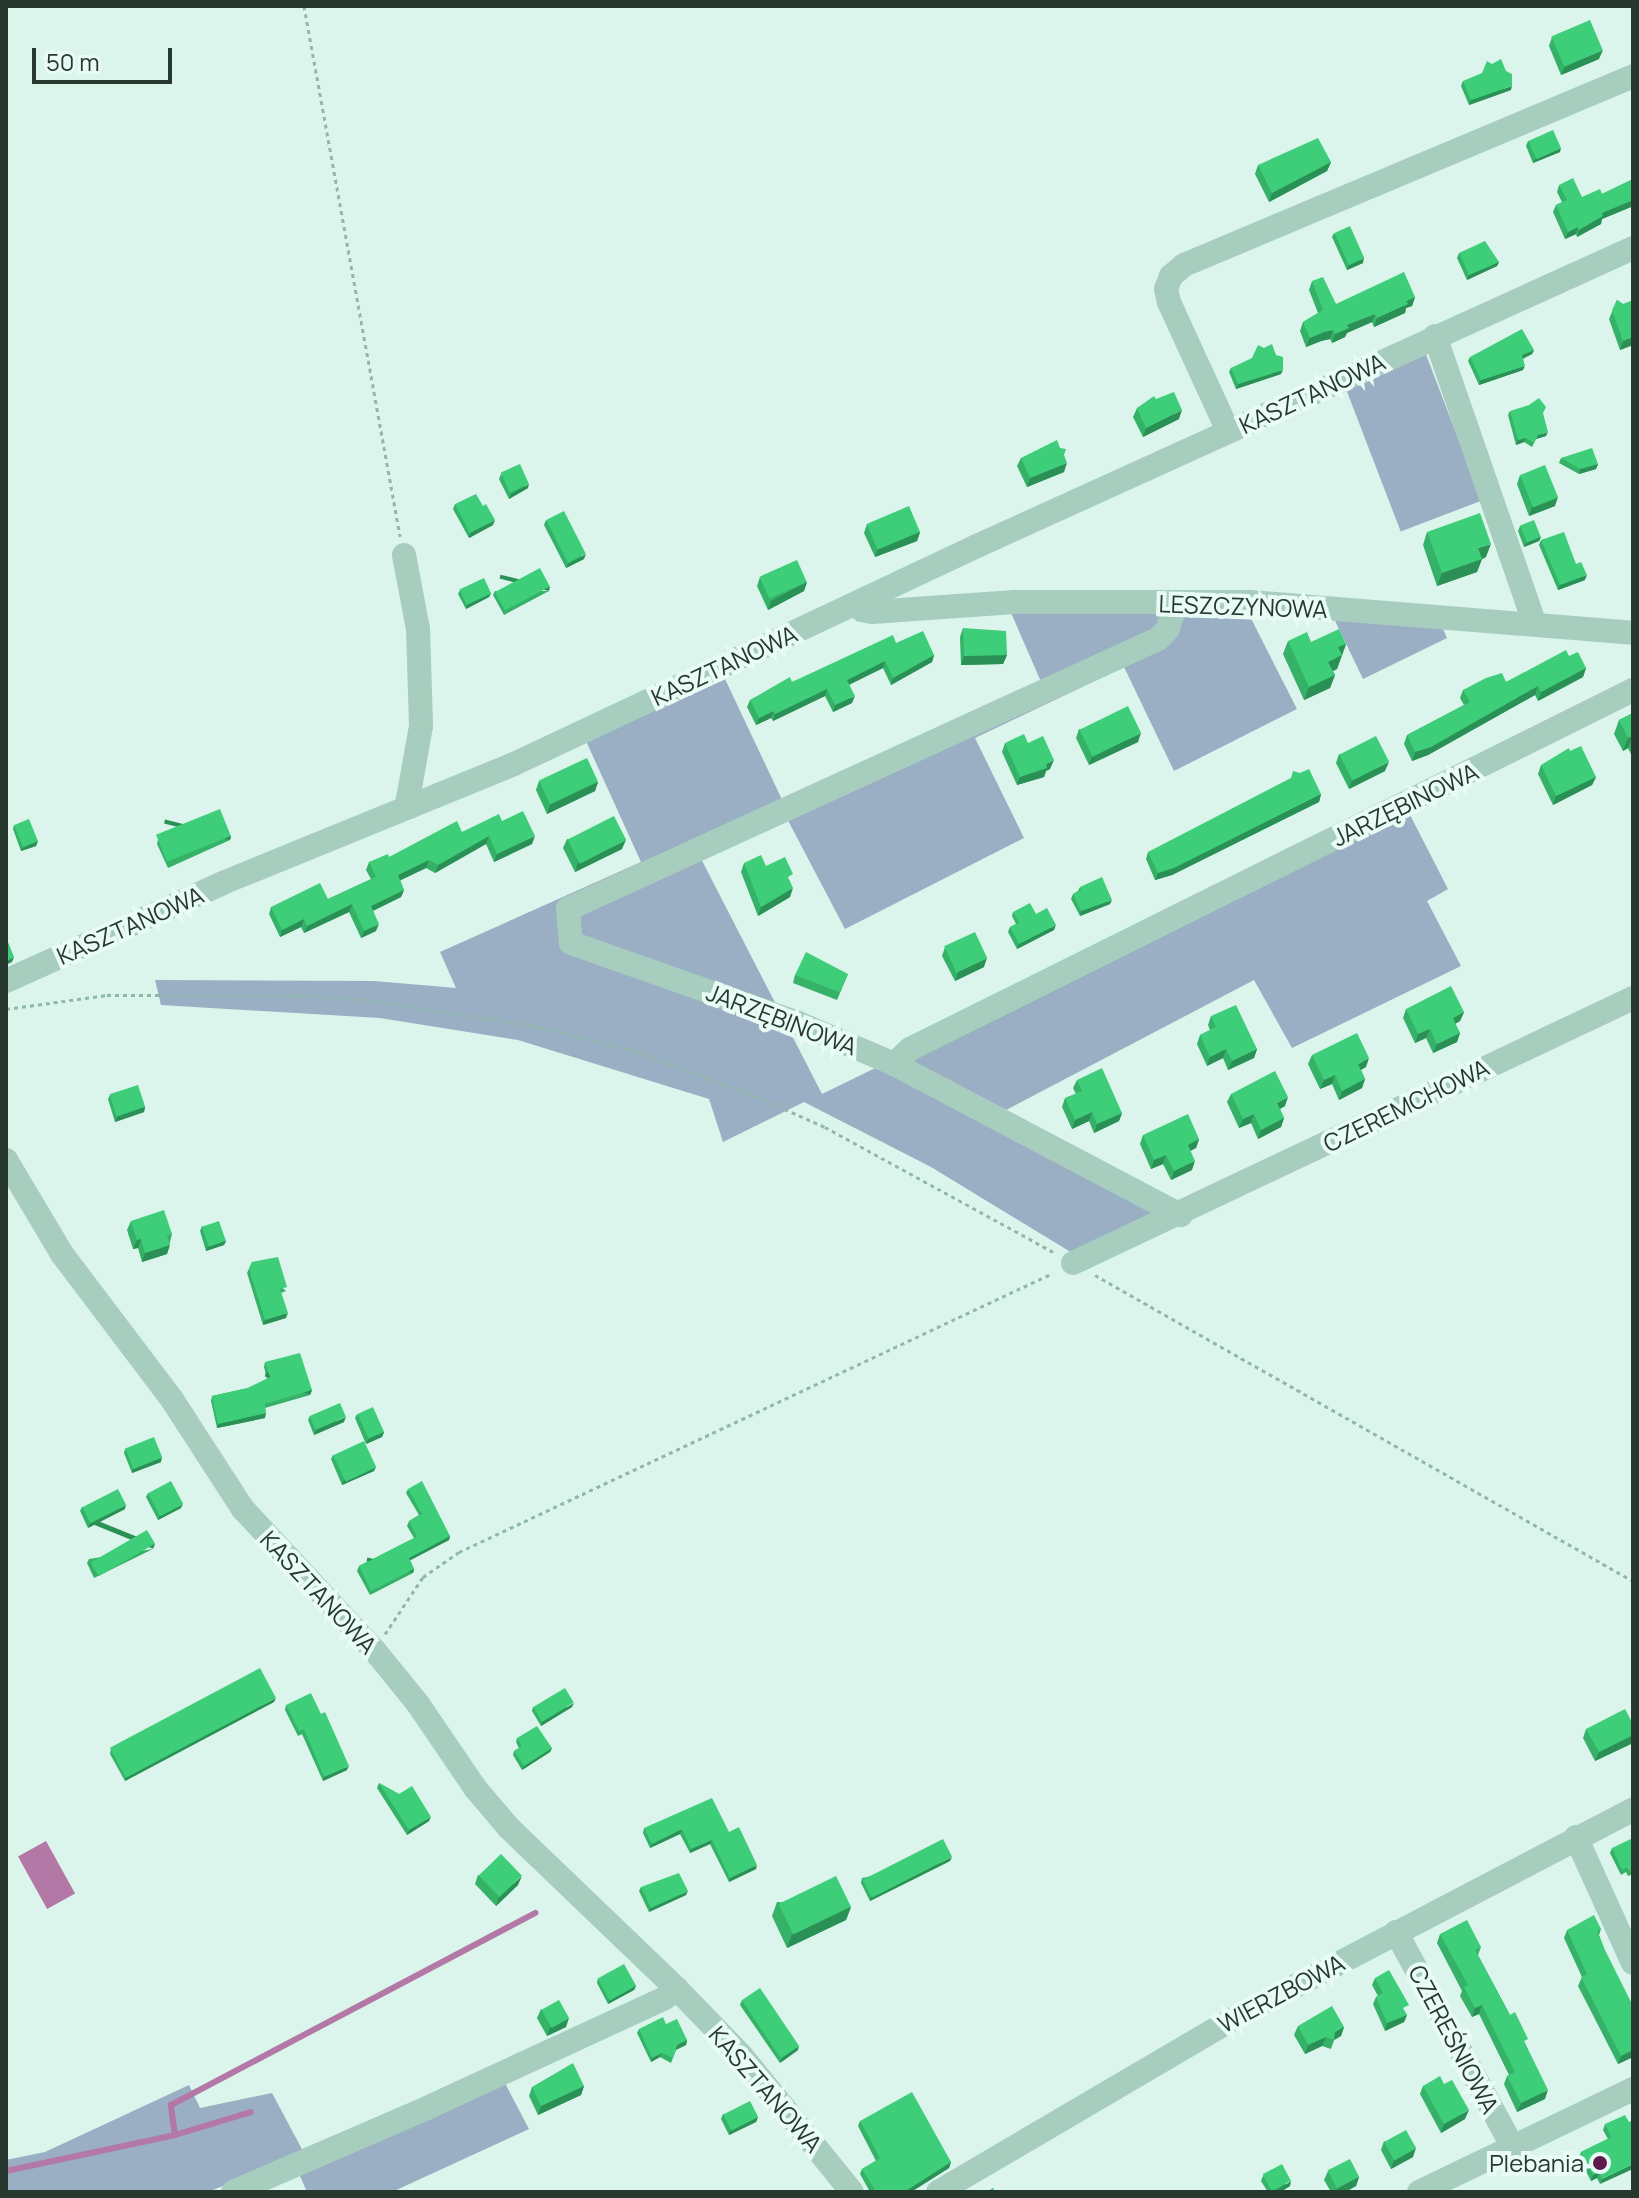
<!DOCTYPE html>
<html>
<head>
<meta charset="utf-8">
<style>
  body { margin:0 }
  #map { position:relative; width:1639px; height:2198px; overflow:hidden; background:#dbf4ec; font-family:Manrope,sans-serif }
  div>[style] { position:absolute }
  .green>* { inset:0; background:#9aaec4; transform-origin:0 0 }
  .water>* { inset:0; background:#b378a6; transform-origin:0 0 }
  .stream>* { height:6px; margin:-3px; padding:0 3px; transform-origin:3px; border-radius:3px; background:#b378a6 }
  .path>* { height:3px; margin-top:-1.5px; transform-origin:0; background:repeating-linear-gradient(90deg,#90b8a8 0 4px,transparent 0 8px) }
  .minor>* { height:24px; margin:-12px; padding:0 12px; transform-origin:12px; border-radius:12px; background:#a6cdbe }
  .wall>* { inset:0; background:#35b168 }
  .shaded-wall>* { inset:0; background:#2b9055; transform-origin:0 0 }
  .building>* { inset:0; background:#3ece79; transform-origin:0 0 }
  .dots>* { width:22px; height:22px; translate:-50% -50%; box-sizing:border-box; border:4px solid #e8fbf5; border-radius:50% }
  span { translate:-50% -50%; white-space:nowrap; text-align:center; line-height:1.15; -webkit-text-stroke:8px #e8fbf5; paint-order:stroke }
  .street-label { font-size:24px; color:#27382f }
  .poi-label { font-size:24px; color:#27382f }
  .right { translate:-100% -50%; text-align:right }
  .frame { position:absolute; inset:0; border:8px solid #27382f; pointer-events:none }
  .scale { position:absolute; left:32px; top:48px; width:140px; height:36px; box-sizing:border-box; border:4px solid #27382f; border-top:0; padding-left:10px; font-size:24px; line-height:28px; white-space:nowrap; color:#27382f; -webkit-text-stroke:6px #e8fbf5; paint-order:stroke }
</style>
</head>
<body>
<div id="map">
  <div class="green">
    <i style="left:1425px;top:352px;width:159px;height:87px;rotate:69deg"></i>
    <i style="clip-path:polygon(1239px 595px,1297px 709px,1174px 771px,1124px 667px,975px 738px,1024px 838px,845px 929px,782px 809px,696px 849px,822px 1094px,1407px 809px,1448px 889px,1427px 901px,1461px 966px,1292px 1048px,1254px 980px,983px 1122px,1175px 1224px,1092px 1265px,931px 1167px,804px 1102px,723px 1142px,709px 1099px,518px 1040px,380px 1018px,161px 1005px,155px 980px,374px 981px,456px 988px,440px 952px,641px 862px,586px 741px,725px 679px,785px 806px,1042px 684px,1005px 599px)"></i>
    <i style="clip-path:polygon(1328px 606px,1437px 615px,1447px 638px,1363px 679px)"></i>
    <i style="clip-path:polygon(497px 2068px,529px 2129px,392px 2192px,307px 2192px,292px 2158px,208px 2192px,6px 2192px,6px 2160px,45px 2152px,189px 2085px,200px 2108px,272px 2093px,304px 2153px)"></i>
  </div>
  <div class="water">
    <i style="left:46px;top:1841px;width:60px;height:32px;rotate:61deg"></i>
  </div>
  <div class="stream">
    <i style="left:175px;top:2135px;width:30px;rotate:-98deg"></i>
    <i style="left:171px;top:2105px;width:412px;rotate:-27.8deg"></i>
    <i style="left:6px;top:2171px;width:173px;rotate:-12deg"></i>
    <i style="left:175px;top:2135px;width:79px;rotate:-16.8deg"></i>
  </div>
  <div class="path">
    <i style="left:304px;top:6px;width:539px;rotate:79.73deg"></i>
    <i style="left:6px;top:1009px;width:102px;rotate:-7.9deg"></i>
    <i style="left:107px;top:995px;width:195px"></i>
    <i style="left:302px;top:995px;width:65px;rotate:4.4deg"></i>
    <i style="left:367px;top:1000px;width:165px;rotate:8.7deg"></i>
    <i style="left:530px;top:1025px;width:111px;rotate:14deg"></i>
    <i style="left:638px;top:1052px;width:125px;rotate:20.6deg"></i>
    <i style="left:755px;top:1096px;width:77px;rotate:23.9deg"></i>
    <i style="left:825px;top:1127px;width:260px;rotate:28.7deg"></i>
    <i style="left:1095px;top:1275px;width:619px;rotate:29.63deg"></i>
    <i style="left:385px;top:1634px;width:69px;rotate:-56.3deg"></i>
    <i style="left:423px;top:1577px;width:44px;rotate:-34.8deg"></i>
    <i style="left:459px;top:1552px;width:656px;rotate:-25.16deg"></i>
  </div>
  <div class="minor">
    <i style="left:1435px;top:336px;width:305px;rotate:70.9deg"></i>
    <i style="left:1228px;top:431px;width:142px;rotate:-114.6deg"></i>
    <i style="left:1169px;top:302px;width:13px;rotate:-103deg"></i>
    <i style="left:1166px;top:289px;width:14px;rotate:-69deg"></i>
    <i style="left:1171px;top:276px;width:17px;rotate:-40deg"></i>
    <i style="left:1184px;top:265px;width:487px;rotate:-22.8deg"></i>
    <i style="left:404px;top:555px;width:75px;rotate:79.3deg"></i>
    <i style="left:418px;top:629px;width:97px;rotate:88.2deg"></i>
    <i style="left:421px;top:726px;width:74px;rotate:100.1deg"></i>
    <i style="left:408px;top:799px;width:8px;rotate:76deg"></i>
    <i style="left:1176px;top:602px;width:28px;rotate:107deg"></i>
    <i style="left:1168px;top:629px;width:14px;rotate:135deg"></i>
    <i style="left:1158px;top:639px;width:649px;rotate:155.41deg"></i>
    <i style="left:568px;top:909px;width:34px;rotate:85deg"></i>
    <i style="left:571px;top:943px;width:241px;rotate:19.4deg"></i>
    <i style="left:798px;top:1023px;width:104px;rotate:23.1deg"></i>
    <i style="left:894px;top:1064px;width:22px;rotate:-43deg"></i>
    <i style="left:910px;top:1049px;width:807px;rotate:-26.41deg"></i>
    <i style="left:858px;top:603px;width:8px;rotate:60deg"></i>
    <i style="left:862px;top:610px;width:10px;rotate:11deg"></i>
    <i style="left:872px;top:612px;width:143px;rotate:-4deg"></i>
    <i style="left:1015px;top:602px;width:235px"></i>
    <i style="left:1250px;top:602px;width:384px;rotate:4.6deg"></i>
    <i style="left:6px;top:981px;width:240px;rotate:-24.3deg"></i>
    <i style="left:225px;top:882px;width:312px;rotate:-22.2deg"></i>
    <i style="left:514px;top:764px;width:512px;rotate:-25.21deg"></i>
    <i style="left:977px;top:546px;width:721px;rotate:-24.43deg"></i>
    <i style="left:894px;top:1064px;width:324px;rotate:27.8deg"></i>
    <i style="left:6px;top:1160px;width:109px;rotate:59.2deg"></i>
    <i style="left:62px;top:1254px;width:184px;rotate:52.9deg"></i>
    <i style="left:173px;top:1401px;width:129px;rotate:57.1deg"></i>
    <i style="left:243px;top:1509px;width:194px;rotate:47.1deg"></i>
    <i style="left:375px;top:1651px;width:68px;rotate:50.9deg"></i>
    <i style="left:418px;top:1704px;width:102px;rotate:55.8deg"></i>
    <i style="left:475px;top:1788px;width:52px;rotate:49.6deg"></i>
    <i style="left:509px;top:1828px;width:233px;rotate:43.8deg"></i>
    <i style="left:677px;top:1989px;width:92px;rotate:45.9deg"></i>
    <i style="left:741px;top:2055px;width:176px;rotate:51deg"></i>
    <i style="left:1073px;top:1263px;width:620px;rotate:-25.32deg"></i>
    <i style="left:1576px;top:1837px;width:138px;rotate:65.7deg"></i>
    <i style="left:1396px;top:1932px;width:243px;rotate:61.5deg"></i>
    <i style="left:233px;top:2192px;width:211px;rotate:-23.4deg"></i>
    <i style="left:427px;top:2108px;width:262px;rotate:-24.8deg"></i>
    <i style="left:665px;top:1998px;width:15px;rotate:-37deg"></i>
    <i style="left:938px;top:2192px;width:343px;rotate:-30.4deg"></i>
    <i style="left:1234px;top:2018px;width:450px;rotate:-27.6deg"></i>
    <i style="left:1419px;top:2192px;width:237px;rotate:-25.7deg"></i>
  </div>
  <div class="wall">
    <i style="clip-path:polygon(1552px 37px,1599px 59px,1561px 75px,1549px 46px)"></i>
    <i style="clip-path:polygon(1463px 81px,1511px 90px,1469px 105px,1461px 86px)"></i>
    <i style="clip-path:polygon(1528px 141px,1560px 152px,1533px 163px,1526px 146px)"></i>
    <i style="clip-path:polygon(1331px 162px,1327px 171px,1269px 202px,1255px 174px,1258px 165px)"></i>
    <i style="clip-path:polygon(1633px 179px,1633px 212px,1631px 207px,1602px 219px,1601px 224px,1577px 237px,1576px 234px,1565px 239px,1553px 212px,1556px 205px,1562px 202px,1557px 192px,1559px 185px,1582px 197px,1602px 194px)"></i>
    <i style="clip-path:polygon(1334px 233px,1363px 263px,1347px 270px,1332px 237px)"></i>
    <i style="clip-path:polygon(1459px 253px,1499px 262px,1497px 266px,1467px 280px,1457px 258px)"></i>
    <i style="clip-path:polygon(1312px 281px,1336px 304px,1415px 297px,1412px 306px,1406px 308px,1405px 313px,1374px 327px,1372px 322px,1347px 333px,1345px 337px,1332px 343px,1330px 339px,1321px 341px,1306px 347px,1300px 331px,1303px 322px,1318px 313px,1309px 290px)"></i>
    <i style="clip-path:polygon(1617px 300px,1623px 304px,1633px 345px,1620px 350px,1609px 319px)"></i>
    <i style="clip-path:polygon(1534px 350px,1532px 354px,1523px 358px,1523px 370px,1479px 385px,1468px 361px,1470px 357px)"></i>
    <i style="clip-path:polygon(1276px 355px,1281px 374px,1236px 389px,1229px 372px,1231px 368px)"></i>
    <i style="clip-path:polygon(1156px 399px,1179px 419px,1143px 437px,1133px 417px,1137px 408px)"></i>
    <i style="clip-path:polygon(1510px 411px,1546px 436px,1536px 439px,1532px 447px,1524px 442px,1516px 445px,1508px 415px)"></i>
    <i style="clip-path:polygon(1064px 455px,1064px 472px,1027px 487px,1017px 466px,1021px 458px)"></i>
    <i style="clip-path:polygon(1561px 458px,1598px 464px,1596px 469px,1579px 474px,1559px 463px)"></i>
    <i style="clip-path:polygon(501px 474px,528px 488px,509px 499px,499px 479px)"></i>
    <i style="clip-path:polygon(1520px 475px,1555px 506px,1529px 516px,1517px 484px)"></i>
    <i style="clip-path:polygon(455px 504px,493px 525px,469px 538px,453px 509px)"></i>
    <i style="clip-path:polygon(546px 520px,584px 559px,566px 568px,544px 525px)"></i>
    <i style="clip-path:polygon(867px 524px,920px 532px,917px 541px,875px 557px,864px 533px)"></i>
    <i style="clip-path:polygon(1520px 526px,1541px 537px,1539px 541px,1524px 547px,1518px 531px)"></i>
    <i style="clip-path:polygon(1427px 532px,1486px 557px,1482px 559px,1477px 572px,1437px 586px,1423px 545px)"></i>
    <i style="clip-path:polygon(1541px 540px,1576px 564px,1585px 580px,1558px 590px,1539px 545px)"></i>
    <i style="clip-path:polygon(760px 577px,807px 582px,804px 591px,768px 610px,757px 586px)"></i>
    <i style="clip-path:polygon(460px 590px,491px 593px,489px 597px,466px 609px,458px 594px)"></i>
    <i style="clip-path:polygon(495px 591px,549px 591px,504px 615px,493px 595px)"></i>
    <i style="clip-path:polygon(963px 628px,1007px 655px,1003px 664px,961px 665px,960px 637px)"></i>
    <i style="clip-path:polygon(1288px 641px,1346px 644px,1337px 669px,1333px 671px,1335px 675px,1330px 688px,1304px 700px,1283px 654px)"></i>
    <i style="clip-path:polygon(896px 643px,934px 655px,932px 662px,891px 685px,883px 668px,849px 684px,852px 703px,833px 712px,825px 696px,773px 721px,771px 718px,756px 725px,747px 707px,750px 700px,792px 682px)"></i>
    <i style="clip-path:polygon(1569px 656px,1586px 668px,1583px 677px,1538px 701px,1535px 695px,1428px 755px,1412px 761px,1404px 744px,1407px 735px,1464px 705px,1460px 698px,1463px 690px,1506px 682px)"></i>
    <i style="clip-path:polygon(1633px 713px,1633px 758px,1628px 748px,1623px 751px,1614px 734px,1619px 720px)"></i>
    <i style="clip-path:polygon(1079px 729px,1138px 742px,1089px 765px,1076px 738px)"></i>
    <i style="clip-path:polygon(1005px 743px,1028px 743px,1050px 769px,1046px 771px,1044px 777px,1017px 785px,1002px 752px)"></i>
    <i style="clip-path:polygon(1339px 754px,1385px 771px,1349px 789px,1336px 763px)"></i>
    <i style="clip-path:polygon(1541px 765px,1596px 777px,1592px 785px,1553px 805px,1538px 774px)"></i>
    <i style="clip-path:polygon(539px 781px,598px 782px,595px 791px,547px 814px,536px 790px)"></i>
    <i style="clip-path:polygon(1321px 794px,1319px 802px,1172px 875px,1155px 880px,1146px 859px,1148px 852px)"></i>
    <i style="clip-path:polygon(502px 821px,532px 844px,494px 862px,486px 844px,435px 873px,426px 868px,400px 880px,404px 890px,401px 897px,373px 911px,376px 931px,361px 938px,349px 912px,304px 933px,301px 927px,280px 937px,269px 914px,271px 907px,328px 899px,371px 879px,366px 870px,369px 862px,389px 857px,462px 832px)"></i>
    <i style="clip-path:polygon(14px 825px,38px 841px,36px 846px,21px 851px,13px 829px)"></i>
    <i style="clip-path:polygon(231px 836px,230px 840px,168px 868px,157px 844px,158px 840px)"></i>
    <i style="clip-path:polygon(567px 839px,622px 849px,575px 872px,563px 848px)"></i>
    <i style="clip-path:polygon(744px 863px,766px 866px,790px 881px,790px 897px,758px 916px,741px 872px)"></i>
    <i style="clip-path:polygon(1080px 887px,1110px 904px,1080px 916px,1071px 899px,1073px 894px,1078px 891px)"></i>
    <i style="clip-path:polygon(1013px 912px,1054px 930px,1017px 949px,1008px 932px,1010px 927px,1016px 924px,1012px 916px)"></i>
    <i style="clip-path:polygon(945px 947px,984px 967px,955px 981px,942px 956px)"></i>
    <i style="clip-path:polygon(848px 974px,837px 1000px,793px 983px,795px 975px)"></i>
    <i style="clip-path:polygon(1406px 1009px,1464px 1012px,1460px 1021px,1455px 1024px,1460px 1033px,1457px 1042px,1433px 1053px,1426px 1038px,1415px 1043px,1403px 1018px)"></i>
    <i style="clip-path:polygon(1211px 1016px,1257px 1049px,1254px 1058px,1228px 1070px,1223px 1058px,1207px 1066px,1197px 1044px,1200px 1035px,1210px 1030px,1208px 1025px)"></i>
    <i style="clip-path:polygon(1312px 1055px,1366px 1067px,1361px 1070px,1365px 1079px,1362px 1088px,1339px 1100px,1332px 1084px,1320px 1089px,1308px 1064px)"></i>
    <i style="clip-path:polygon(1077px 1080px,1122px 1113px,1119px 1121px,1094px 1133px,1089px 1121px,1072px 1129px,1062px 1107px,1065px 1098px,1076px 1094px,1073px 1088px)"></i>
    <i style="clip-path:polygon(1231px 1094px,1285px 1106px,1280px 1109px,1284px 1118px,1281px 1127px,1258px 1139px,1251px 1123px,1239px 1128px,1227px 1102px)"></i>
    <i style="clip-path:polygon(110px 1095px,145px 1107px,144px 1112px,115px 1122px,108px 1099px)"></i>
    <i style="clip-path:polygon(1143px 1135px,1199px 1139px,1196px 1148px,1190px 1151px,1192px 1170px,1171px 1180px,1163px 1164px,1151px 1169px,1140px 1144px)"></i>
    <i style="clip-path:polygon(131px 1221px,172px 1234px,167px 1254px,142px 1262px,138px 1248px,133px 1249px,127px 1230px)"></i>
    <i style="clip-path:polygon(202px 1226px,226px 1241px,224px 1245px,206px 1251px,200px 1231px)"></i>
    <i style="clip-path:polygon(252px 1262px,286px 1291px,281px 1293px,286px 1318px,263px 1325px,247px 1273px)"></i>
    <i style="clip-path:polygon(265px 1362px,312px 1390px,310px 1395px,265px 1408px,265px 1418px,217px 1428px,211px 1401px,212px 1396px,248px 1388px,267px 1379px,264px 1367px)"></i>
    <i style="clip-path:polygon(357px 1414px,384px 1432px,382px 1437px,366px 1444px,355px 1418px)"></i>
    <i style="clip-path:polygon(310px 1416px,344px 1422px,314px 1435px,308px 1420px)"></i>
    <i style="clip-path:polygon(125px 1449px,161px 1462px,132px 1473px,124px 1453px)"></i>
    <i style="clip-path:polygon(333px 1455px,374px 1471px,342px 1485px,331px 1459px)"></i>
    <i style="clip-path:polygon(408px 1489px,450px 1536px,449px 1540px,410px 1560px,414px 1569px,413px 1573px,370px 1595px,357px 1571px,359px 1566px,414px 1538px,407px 1526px,409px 1521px,419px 1515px,406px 1493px)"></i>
    <i style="clip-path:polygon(148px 1493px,181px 1508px,158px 1520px,146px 1497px)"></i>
    <i style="clip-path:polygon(82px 1507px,125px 1509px,88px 1528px,80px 1511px)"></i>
    <i style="clip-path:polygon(153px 1549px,94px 1578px,87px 1563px,89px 1559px)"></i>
    <i style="clip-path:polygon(274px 1702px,125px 1781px,110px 1754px,111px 1749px)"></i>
    <i style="clip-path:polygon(286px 1705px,347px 1770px,323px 1781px,302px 1734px,298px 1736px,285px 1710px)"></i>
    <i style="clip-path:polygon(533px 1707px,572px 1707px,541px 1726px,532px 1711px)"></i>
    <i style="clip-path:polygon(1633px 1724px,1633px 1743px,1595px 1761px,1583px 1738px,1586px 1729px)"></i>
    <i style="clip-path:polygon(517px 1738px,552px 1748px,550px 1752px,522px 1770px,513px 1755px,514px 1751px,519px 1748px,516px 1742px)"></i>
    <i style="clip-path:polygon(379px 1783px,399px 1794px,429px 1821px,407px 1835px,377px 1788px)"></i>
    <i style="clip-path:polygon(644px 1828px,729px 1832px,756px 1869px,729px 1882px,710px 1844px,690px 1853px,680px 1834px,650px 1848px,643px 1833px)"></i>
    <i style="clip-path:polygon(1612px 1848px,1633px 1874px,1628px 1876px,1626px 1872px,1621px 1875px,1610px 1853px)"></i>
    <i style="clip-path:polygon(950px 1861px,870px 1901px,861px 1883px,862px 1878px)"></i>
    <i style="clip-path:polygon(478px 1875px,518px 1885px,496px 1906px,475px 1884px)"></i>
    <i style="clip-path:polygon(641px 1887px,686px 1895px,649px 1912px,639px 1891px)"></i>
    <i style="clip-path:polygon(777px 1902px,851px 1907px,846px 1920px,787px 1948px,772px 1916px)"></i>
    <i style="clip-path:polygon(1601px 1929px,1599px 1935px,1604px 1948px,1633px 2057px,1618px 2064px,1578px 1986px,1582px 1977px,1564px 1938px,1567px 1930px)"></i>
    <i style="clip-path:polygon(1440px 1934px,1481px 1947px,1478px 1955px,1526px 2045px,1545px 2099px,1517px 2112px,1504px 2084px,1507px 2076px,1509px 2075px,1479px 2014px,1472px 2017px,1460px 1996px,1462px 1991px,1437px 1943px)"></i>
    <i style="clip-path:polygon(598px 1978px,636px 1986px,634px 1990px,608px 2004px,597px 1983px)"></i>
    <i style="clip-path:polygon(1375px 1978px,1407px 2015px,1404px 2022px,1385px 2031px,1373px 2004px,1376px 1997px,1378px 1996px,1372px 1985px)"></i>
    <i style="clip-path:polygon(742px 2000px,798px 2050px,780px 2063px,740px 2005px)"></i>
    <i style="clip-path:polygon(541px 2009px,566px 2027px,547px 2036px,537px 2018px)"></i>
    <i style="clip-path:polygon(666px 2024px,687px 2040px,686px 2045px,676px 2050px,671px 2063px,660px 2057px,651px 2062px,637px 2033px,639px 2029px)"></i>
    <i style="clip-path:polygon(1298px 2026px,1344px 2027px,1341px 2036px,1334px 2040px,1331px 2049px,1322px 2046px,1305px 2054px,1294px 2035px)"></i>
    <i style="clip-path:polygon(1444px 2084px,1465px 2119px,1441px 2133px,1420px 2094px,1423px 2086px)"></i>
    <i style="clip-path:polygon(584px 2086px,581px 2095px,538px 2115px,529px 2096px,532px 2087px)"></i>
    <i style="clip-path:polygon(723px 2114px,758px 2117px,756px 2122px,729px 2135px,721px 2119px)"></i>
    <i style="clip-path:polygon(860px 2121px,951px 2162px,949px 2168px,911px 2192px,870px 2192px,860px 2174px,862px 2169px,876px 2161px,858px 2126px)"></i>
    <i style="clip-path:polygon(1629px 2122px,1600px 2184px,1597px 2178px,1591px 2181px,1579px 2158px,1581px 2152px,1608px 2139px,1603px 2130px,1605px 2124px)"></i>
    <i style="clip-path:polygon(1384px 2141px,1413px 2157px,1391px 2169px,1381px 2150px)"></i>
    <i style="clip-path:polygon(1328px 2171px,1359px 2177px,1356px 2186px,1345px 2192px,1331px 2192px,1324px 2180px)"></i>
    <i style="clip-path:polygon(1263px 2176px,1290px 2186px,1280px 2192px,1268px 2192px,1261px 2181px)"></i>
  </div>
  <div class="shaded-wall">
    <i style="clip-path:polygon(1603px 50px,1599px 59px,1561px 75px,1565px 66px)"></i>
    <i style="clip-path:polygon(1512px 86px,1511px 90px,1469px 105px,1471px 100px)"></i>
    <i style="clip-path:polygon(1561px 148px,1560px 152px,1533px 163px,1535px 159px)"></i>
    <i style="clip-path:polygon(1331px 162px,1327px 171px,1269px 202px,1272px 193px)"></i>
    <i style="clip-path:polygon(1633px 200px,1631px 207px,1602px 219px,1601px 224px,1577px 237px,1579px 230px,1602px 213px)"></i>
    <i style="clip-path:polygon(1578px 227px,1576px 234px,1565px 239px,1568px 232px)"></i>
    <i style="clip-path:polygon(1364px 258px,1363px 263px,1347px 270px,1348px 266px)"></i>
    <i style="clip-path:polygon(1499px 262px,1497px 266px,1467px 280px,1469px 275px)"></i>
    <i style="clip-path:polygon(1415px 297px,1412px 306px,1406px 308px,1405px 313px,1374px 327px,1377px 318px)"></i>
    <i style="clip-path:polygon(1375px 314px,1372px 322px,1347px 333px,1345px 337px,1332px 343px,1335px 334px,1347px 325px)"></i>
    <i style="clip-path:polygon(1333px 330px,1330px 339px,1321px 341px,1306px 347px,1310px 338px,1324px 332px)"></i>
    <i style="clip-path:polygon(1633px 337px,1633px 345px,1620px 350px,1623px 341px)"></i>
    <i style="clip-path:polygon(1534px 350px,1532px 354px,1521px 360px,1522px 355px)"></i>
    <i style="clip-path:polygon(1525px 366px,1523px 370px,1479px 385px,1481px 380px)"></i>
    <i style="clip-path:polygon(1283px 370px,1281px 374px,1236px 389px,1238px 384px)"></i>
    <i style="clip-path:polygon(1182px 410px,1179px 419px,1143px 437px,1146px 428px)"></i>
    <i style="clip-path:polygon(1548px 432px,1546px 436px,1536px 439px,1532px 447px,1538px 435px)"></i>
    <i style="clip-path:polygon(1526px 438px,1524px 442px,1516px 445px,1518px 440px)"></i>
    <i style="clip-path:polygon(1067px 463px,1064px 472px,1027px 487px,1030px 478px)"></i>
    <i style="clip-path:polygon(1598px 464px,1596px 469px,1579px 474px,1580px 469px)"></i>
    <i style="clip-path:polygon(529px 484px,528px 488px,509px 499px,511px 494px)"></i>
    <i style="clip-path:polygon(1558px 497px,1555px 506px,1529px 516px,1532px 507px)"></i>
    <i style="clip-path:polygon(495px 520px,493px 525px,469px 538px,470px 533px)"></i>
    <i style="clip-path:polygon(920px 532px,917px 541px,875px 557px,878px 548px)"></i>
    <i style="clip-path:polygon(1541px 537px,1539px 541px,1524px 547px,1526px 543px)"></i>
    <i style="clip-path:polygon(1491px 544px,1486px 557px,1482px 559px,1477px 572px,1437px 586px,1442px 573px,1478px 548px)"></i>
    <i style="clip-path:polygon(586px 554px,584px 559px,566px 568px,568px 564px)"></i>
    <i style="clip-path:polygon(1587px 575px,1585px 580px,1558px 590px,1560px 585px)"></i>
    <i style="clip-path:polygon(807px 582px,804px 591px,768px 610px,771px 601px)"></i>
    <i style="left:550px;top:587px;width:4px;height:51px;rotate:104deg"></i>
    <i style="clip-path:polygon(491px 593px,489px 597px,466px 609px,467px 605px)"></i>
    <i style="clip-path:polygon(1346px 644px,1337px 669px,1324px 675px,1328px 662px,1338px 647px)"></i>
    <i style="clip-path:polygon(934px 655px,932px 662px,891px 685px,893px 678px)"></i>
    <i style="clip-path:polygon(1007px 655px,1003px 664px,961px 665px,964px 656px)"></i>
    <i style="clip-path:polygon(885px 661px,883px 668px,845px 687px,847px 680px)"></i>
    <i style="clip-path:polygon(1586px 668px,1583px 677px,1538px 701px,1541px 692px)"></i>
    <i style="clip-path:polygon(1335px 675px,1330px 688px,1304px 700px,1309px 687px)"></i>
    <i style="clip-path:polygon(1538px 686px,1535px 695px,1428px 755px,1412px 761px,1415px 752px)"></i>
    <i style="clip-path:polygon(827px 689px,825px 696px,773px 721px,775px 714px)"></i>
    <i style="clip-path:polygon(855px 696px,852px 703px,833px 712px,835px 705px)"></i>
    <i style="clip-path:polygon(774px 711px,771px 718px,756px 725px,759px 718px)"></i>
    <i style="clip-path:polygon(1141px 733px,1138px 742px,1089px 765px,1092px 756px)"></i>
    <i style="clip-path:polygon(1633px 735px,1628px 748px,1623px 751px,1628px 738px)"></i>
    <i style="clip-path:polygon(1054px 760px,1050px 769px,1046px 771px,1044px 777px,1017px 785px,1020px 777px)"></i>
    <i style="clip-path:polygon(1389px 762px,1385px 771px,1349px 789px,1352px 780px)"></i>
    <i style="clip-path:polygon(1596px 777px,1592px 785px,1553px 805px,1556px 796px)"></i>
    <i style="clip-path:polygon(598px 782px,595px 791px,547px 814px,550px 805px)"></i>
    <i style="clip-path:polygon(1321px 794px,1319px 802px,1172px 875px,1155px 880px,1158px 873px)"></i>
    <i style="left:231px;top:836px;width:4px;height:68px;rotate:104deg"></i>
    <i style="clip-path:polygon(489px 836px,486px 844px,435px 873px,438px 865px)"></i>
    <i style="clip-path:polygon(535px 836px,532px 844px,494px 862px,497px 854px)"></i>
    <i style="clip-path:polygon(626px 840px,622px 849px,575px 872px,578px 863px)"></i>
    <i style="clip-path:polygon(38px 841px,36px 846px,21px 851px,23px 847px)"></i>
    <i style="clip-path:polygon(429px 860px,426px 868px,395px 883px,398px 875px)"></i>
    <i style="clip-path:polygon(793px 888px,790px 897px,758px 916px,761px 907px)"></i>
    <i style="clip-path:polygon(404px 890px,401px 897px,368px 913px,371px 906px)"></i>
    <i style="clip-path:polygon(1112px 900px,1110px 904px,1080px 916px,1081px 911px)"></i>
    <i style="clip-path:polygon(352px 904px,349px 912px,304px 933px,307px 926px)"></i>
    <i style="clip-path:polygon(304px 919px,301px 927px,280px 937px,282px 930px)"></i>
    <i style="clip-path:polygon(379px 924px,376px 931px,361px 938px,364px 931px)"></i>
    <i style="clip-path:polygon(1056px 925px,1054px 930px,1017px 949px,1019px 944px)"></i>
    <i style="clip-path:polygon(14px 957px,12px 962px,6px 965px,6px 961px)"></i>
    <i style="clip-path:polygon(987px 958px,984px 967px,955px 981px,958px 972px)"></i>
    <i style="clip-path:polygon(1464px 1012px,1460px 1021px,1449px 1027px,1453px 1018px)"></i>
    <i style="clip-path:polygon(1430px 1029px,1426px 1038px,1415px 1043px,1418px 1034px)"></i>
    <i style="clip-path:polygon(1460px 1033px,1457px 1042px,1433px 1053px,1437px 1044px)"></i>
    <i style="clip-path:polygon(1226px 1049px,1223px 1058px,1207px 1066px,1210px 1057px)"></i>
    <i style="clip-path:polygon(1257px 1049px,1254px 1058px,1228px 1070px,1232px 1061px)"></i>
    <i style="clip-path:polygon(1369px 1058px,1366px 1067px,1354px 1073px,1358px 1064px)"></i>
    <i style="clip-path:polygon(1335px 1075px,1332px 1084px,1320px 1089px,1324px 1080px)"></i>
    <i style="clip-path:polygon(1365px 1079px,1362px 1088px,1339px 1100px,1342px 1091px)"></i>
    <i style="clip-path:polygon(1288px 1097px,1285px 1106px,1274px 1112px,1277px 1103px)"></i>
    <i style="clip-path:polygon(145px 1107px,144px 1112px,115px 1122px,117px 1117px)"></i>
    <i style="clip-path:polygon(1092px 1112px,1089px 1121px,1072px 1129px,1075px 1120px)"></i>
    <i style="clip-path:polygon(1122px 1113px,1119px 1121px,1094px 1133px,1097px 1124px)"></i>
    <i style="clip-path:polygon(1254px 1114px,1251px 1123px,1239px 1128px,1243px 1119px)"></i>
    <i style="clip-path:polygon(1284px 1118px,1281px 1127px,1258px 1139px,1261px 1130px)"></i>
    <i style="clip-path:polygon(1199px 1139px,1196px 1148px,1184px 1154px,1188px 1145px)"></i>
    <i style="clip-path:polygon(1166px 1155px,1163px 1164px,1151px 1169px,1154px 1160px)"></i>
    <i style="clip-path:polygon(1195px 1161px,1192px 1170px,1171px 1180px,1174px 1171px)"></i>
    <i style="clip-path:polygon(141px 1239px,138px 1248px,133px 1249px,137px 1240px)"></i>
    <i style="clip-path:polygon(226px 1241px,224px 1245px,206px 1251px,208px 1246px)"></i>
    <i style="clip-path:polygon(170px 1245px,167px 1254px,142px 1262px,145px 1253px)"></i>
    <i style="clip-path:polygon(288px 1313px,286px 1318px,263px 1325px,265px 1320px)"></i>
    <i style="left:312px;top:1390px;width:5px;height:49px;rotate:112deg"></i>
    <i style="clip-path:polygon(266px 1413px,265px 1418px,217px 1428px,218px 1424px)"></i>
    <i style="clip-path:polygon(346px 1417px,344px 1422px,314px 1435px,316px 1430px)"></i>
    <i style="clip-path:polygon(384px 1432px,382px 1437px,366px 1444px,368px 1439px)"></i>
    <i style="clip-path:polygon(162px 1457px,161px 1462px,132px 1473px,133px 1469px)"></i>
    <i style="clip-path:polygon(376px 1467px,374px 1471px,342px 1485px,344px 1480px)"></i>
    <i style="clip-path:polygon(183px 1504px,181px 1508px,158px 1520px,160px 1516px)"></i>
    <i style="clip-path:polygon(126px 1505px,125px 1509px,88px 1528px,90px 1523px)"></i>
    <i style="clip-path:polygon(450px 1536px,449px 1540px,407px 1562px,409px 1558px)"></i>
    <i style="left:155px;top:1544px;width:5px;height:66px;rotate:112deg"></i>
    <i style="left:414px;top:1569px;width:4px;height:48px;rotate:104deg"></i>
    <i style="clip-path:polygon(276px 1698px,274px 1702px,125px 1781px,126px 1776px)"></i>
    <i style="clip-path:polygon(574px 1703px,572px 1707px,541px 1726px,542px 1722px)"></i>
    <i style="clip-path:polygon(1633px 1735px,1633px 1743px,1595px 1761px,1599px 1752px)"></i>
    <i style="clip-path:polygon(552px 1748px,550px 1752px,522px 1770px,524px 1766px)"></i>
    <i style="clip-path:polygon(349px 1766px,347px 1770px,323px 1781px,324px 1777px)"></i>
    <i style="clip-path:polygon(431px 1817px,429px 1821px,407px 1835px,409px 1830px)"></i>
    <i style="clip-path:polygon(682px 1829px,680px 1834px,650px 1848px,652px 1844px)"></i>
    <i style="clip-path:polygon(712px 1840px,710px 1844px,690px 1853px,691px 1849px)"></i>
    <i style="clip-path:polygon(952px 1857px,950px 1861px,870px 1901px,871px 1897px)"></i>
    <i style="clip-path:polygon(757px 1865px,756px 1869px,729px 1882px,730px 1878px)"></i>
    <i style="clip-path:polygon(522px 1876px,518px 1885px,496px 1906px,499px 1897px)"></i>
    <i style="clip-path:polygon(688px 1891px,686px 1895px,649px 1912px,651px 1908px)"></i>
    <i style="clip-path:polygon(851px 1907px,846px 1920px,787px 1948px,792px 1934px)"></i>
    <i style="clip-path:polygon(636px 1986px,634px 1990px,608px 2004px,610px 2000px)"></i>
    <i style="clip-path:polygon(1482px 2005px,1479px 2014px,1472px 2017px,1475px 2008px)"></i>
    <i style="clip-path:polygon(1407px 2015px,1404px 2022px,1385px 2031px,1387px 2023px)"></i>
    <i style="clip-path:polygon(569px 2018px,566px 2027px,547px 2036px,550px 2027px)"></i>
    <i style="clip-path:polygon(1344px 2027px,1341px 2036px,1332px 2041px,1335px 2032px)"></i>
    <i style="clip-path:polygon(1326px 2037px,1322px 2046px,1305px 2054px,1308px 2045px)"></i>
    <i style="clip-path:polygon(687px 2040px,686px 2045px,675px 2050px,677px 2045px)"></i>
    <i style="clip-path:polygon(799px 2046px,798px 2050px,780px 2063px,782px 2058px)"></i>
    <i style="clip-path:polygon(1633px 2050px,1633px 2057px,1618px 2064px,1621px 2056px)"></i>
    <i style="clip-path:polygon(662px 2053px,660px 2057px,651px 2062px,652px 2058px)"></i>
    <i style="clip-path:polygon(584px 2086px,581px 2095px,538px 2115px,541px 2106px)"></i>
    <i style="clip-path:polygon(1548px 2090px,1545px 2099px,1517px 2112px,1521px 2103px)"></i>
    <i style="clip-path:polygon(1469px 2110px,1465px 2119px,1441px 2133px,1444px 2124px)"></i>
    <i style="clip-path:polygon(758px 2117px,756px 2122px,729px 2135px,730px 2131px)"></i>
    <i style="clip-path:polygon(1416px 2148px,1413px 2157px,1391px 2169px,1394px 2160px)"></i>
    <i style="clip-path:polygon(951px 2162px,949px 2168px,911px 2192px,904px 2192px)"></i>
    <i style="clip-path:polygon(1633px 2164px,1633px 2169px,1600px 2184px,1602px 2179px)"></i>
    <i style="clip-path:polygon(1599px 2172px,1597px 2178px,1591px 2181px,1593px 2175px)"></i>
    <i style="clip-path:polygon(1359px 2177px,1356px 2186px,1345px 2192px,1336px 2192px,1337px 2189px)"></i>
    <i style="clip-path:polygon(1291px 2181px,1290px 2186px,1280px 2192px,1274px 2192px)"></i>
  </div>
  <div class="building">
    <i style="left:1590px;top:20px;width:33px;height:42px;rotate:67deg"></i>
    <i style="clip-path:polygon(1501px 59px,1506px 71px,1512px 74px,1512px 86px,1471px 100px,1463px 81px,1482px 73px,1487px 61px,1492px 64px)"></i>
    <i style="left:1553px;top:130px;width:20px;height:27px;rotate:66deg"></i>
    <i style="clip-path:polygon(1318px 138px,1331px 162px,1272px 193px,1258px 165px)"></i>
    <i style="clip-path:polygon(1573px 178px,1582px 197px,1600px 189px,1602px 194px,1633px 179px,1633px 200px,1602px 213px,1603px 216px,1579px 230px,1578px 227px,1568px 232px,1556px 205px,1567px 200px,1559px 185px)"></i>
    <i style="left:1350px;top:226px;width:35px;height:17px;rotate:66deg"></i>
    <i style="clip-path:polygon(1485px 241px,1499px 262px,1469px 275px,1459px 253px)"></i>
    <i style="clip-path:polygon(1404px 272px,1415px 297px,1406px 301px,1408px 304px,1377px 318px,1375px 314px,1347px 325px,1349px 328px,1335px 334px,1333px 330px,1324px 332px,1310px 338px,1303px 322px,1323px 310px,1312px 281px,1323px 277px,1336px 304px)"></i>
    <i style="clip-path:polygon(1617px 300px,1623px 304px,1633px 300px,1633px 337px,1623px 341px,1612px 310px)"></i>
    <i style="clip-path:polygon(1522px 329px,1534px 350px,1522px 355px,1525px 366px,1481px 380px,1470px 357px)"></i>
    <i style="clip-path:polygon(1272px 344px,1276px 355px,1283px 357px,1283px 370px,1238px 384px,1231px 368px,1252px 358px,1258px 345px,1264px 348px)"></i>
    <i style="clip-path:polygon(1174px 392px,1182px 410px,1146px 428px,1137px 408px,1154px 396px,1156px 399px)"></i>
    <i style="clip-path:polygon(1539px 398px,1546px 407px,1543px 413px,1548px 432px,1538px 435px,1534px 443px,1526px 438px,1518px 440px,1510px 411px,1529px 405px)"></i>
    <i style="clip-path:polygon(1057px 440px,1060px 448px,1066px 449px,1064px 455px,1067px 463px,1030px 478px,1021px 458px)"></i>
    <i style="clip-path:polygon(1592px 448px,1598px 464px,1580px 469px,1561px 458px)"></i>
    <i style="left:520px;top:464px;width:22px;height:21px;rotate:66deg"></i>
    <i style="left:1545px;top:465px;width:35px;height:27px;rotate:68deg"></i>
    <i style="clip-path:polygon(476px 494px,483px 506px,486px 504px,495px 520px,470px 533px,455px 504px)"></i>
    <i style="left:909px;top:506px;width:28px;height:46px;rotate:67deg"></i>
    <i style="left:564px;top:511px;width:48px;height:20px;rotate:63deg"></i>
    <i style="clip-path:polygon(1480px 513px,1491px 544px,1478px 548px,1482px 559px,1442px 573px,1427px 532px)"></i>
    <i style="left:1534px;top:520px;width:18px;height:15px;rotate:68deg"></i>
    <i style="clip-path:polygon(1564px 532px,1576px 564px,1581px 562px,1587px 575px,1560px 585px,1541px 540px)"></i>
    <i style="left:797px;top:560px;width:24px;height:41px;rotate:66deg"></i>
    <i style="left:540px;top:568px;width:21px;height:51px;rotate:62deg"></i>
    <i style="left:484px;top:578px;width:17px;height:27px;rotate:65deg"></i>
    <i style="clip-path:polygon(963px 628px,1006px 631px,1007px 655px,964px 656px)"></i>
    <i style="clip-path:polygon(1339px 629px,1346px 644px,1338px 647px,1342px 655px,1328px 662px,1335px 675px,1309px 687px,1288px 641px,1307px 632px,1311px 642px)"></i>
    <i style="clip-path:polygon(923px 631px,934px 655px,893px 678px,885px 661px,847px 680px,855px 696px,835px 705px,827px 689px,775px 714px,774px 711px,759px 718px,750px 700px,790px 677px,792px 682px,893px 635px,896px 643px)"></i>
    <i style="clip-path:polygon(1566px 650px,1569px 656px,1578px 652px,1586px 668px,1541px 692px,1538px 686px,1431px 747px,1415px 752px,1407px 735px,1470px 702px,1463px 690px,1486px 678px,1502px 673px,1506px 682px)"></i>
    <i style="left:1128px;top:706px;width:30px;height:54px;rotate:64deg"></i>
    <i style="clip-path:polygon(1633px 713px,1633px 736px,1628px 738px,1619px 720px)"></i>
    <i style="clip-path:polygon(1024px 734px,1028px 743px,1043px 736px,1054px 760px,1046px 764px,1047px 768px,1020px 777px,1005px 743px)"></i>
    <i style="left:1376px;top:736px;width:29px;height:41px;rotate:63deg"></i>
    <i style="clip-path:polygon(1581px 746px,1596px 777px,1556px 796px,1541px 765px,1569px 748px,1570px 751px)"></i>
    <i style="left:587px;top:758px;width:26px;height:53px;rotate:65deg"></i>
    <i style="clip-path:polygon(1309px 769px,1321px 794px,1174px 868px,1158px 873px,1148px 852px,1291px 778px,1293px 771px,1300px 773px)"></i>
    <i style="left:220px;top:809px;width:29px;height:69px;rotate:68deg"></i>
    <i style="clip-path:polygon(523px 811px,535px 836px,497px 854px,489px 836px,438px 865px,429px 860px,398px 875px,404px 890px,371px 906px,379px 924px,364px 931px,352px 904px,307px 926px,304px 919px,282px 930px,271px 907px,320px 883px,328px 899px,376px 877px,369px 862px,388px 854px,389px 857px,457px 821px,462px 832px,499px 814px,502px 821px)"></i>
    <i style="left:614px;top:816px;width:27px;height:52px;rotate:63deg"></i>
    <i style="left:29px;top:819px;width:24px;height:16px;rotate:68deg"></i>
    <i style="clip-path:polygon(761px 855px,766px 866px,785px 857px,793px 874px,788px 877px,793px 888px,761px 907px,744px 863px)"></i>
    <i style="clip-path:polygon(1102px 877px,1112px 900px,1081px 911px,1073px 894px,1081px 890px,1080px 887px)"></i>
    <i style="clip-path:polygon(1030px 903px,1036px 914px,1047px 908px,1056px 925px,1019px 944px,1010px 927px,1019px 923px,1013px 912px)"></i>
    <i style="left:975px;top:932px;width:29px;height:34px;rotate:65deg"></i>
    <i style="clip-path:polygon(6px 937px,14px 957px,6px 961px)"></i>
    <i style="clip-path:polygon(806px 952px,848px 974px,839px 992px,795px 975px)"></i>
    <i style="clip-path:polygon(1451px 986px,1464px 1012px,1453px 1018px,1460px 1033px,1437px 1044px,1430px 1029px,1418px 1034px,1406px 1009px)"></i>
    <i style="clip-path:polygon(1236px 1005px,1257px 1049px,1232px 1061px,1226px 1049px,1210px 1057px,1200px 1035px,1216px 1027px,1211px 1016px)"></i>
    <i style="clip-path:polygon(1357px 1033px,1369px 1058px,1358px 1064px,1365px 1079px,1342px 1091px,1335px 1075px,1324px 1080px,1312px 1055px)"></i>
    <i style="clip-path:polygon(1102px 1068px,1122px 1113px,1097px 1124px,1092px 1112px,1075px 1120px,1065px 1098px,1082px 1091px,1077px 1080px)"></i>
    <i style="clip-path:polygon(1275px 1071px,1288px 1097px,1277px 1103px,1284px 1118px,1261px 1130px,1254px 1114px,1243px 1119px,1231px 1094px)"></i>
    <i style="left:138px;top:1085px;width:23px;height:30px;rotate:72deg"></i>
    <i style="clip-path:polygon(1188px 1114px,1199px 1139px,1188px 1145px,1195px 1161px,1174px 1171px,1166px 1155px,1154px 1160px,1143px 1135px)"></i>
    <i style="clip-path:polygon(164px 1210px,172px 1234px,167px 1236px,170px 1245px,145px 1253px,141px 1239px,137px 1240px,131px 1221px)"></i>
    <i style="left:219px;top:1221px;width:21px;height:18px;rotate:71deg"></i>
    <i style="clip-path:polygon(278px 1257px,287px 1287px,280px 1289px,288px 1313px,265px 1320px,249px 1269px,252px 1262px)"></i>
    <i style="clip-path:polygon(300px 1353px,312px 1390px,265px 1404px,266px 1413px,218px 1424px,212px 1396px,248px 1388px,270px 1377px,265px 1362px)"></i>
    <i style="left:340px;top:1403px;width:15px;height:33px;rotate:67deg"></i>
    <i style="left:373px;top:1407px;width:27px;height:17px;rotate:66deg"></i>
    <i style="left:154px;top:1437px;width:22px;height:31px;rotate:68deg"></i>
    <i style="left:364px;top:1441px;width:29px;height:34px;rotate:65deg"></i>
    <i style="left:171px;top:1481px;width:26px;height:26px;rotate:62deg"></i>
    <i style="clip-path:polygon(422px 1481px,450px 1536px,409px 1558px,414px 1569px,371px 1591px,359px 1566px,417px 1537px,409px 1521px,422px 1514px,408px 1489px)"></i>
    <i style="left:118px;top:1489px;width:18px;height:40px;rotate:63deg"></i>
    <i style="left:147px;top:1530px;width:16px;height:65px;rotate:60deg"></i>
    <i style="left:260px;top:1668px;width:34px;height:170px;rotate:62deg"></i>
    <i style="left:565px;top:1688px;width:17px;height:37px;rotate:59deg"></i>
    <i style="clip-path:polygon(311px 1693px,321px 1714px,325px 1712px,349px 1766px,324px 1777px,304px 1729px,299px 1731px,286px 1705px)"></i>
    <i style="clip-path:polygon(1625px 1709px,1633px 1724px,1633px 1735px,1599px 1752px,1586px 1729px)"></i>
    <i style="clip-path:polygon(537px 1726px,552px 1748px,524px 1766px,514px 1751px,522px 1746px,517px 1738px)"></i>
    <i style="clip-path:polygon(379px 1783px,399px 1794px,412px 1786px,431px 1817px,409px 1830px)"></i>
    <i style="clip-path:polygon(712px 1798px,729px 1832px,739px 1827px,757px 1865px,730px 1878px,712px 1840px,691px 1849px,682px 1829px,652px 1844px,644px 1828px)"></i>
    <i style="clip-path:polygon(1633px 1838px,1633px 1870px,1630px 1872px,1628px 1867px,1622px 1870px,1612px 1848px)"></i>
    <i style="left:943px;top:1839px;width:20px;height:90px;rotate:63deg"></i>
    <i style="left:501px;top:1854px;width:30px;height:31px;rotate:46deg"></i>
    <i style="clip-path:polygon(679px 1873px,688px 1891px,651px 1908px,641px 1887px)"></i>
    <i style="left:836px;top:1876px;width:34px;height:64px;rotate:64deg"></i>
    <i style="clip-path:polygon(1594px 1915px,1601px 1929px,1597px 1931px,1604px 1948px,1633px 2006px,1633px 2050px,1621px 2056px,1581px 1977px,1587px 1974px,1567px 1930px)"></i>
    <i style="clip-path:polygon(1467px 1920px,1481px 1947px,1475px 1950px,1510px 2015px,1515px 2012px,1528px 2039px,1524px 2041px,1548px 2090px,1521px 2103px,1507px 2076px,1515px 2072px,1482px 2005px,1475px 2008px,1464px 1987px,1468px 1985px,1440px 1934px)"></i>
    <i style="left:624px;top:1964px;width:25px;height:30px;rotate:61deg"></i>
    <i style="clip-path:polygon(1389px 1970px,1409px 2005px,1403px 2008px,1407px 2015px,1387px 2023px,1376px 1997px,1383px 1993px,1375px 1978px)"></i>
    <i style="left:760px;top:1988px;width:70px;height:22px;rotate:56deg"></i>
    <i style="left:559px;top:2000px;width:21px;height:20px;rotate:61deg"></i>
    <i style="clip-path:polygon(1332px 2006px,1344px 2027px,1335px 2032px,1334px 2040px,1326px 2037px,1308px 2045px,1298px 2026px)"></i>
    <i style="clip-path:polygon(663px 2017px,666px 2024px,677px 2019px,687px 2040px,677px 2045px,673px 2058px,662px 2053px,652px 2058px,639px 2029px)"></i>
    <i style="clip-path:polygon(573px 2063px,584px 2086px,541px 2106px,532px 2087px)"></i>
    <i style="clip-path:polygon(1440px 2076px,1444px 2084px,1452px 2080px,1469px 2110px,1444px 2124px,1423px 2086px)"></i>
    <i style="clip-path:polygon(912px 2092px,951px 2162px,904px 2192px,876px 2192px,862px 2169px,880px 2158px,860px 2121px)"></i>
    <i style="left:750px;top:2101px;width:18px;height:30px;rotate:63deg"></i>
    <i style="clip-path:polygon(1625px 2115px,1629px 2122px,1633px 2120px,1633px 2164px,1602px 2179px,1599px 2172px,1593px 2175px,1581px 2152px,1611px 2137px,1605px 2124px)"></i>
    <i style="left:1406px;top:2130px;width:21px;height:25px;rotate:61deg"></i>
    <i style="left:1350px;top:2159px;width:20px;height:25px;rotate:63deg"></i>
    <i style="left:1282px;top:2164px;width:19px;height:22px;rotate:62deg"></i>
    <i style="clip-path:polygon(993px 2188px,995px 2192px,986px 2192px)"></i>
  </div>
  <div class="dots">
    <i style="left:1600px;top:2163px;background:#5d1a4d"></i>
  </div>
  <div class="street-label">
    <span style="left:1312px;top:393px;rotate:-25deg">KASZTANOWA</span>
    <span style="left:1243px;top:606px;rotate:2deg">LESZCZYNOWA</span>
    <span style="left:724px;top:665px;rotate:-25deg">KASZTANOWA</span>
    <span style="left:1405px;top:804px;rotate:-26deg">JARZĘBINOWA</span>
    <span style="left:130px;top:925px;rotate:-24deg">KASZTANOWA</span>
    <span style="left:782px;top:1019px;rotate:21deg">JARZĘBINOWA</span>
    <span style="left:1406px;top:1105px;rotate:-26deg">CZEREMCHOWA</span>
    <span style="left:319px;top:1592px;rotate:47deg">KASZTANOWA</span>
    <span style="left:1281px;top:1993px;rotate:-28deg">WIERZBOWA</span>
    <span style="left:1454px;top:2039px;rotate:62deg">CZEREŚNIOWA</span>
    <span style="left:766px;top:2089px;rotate:49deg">KASZTANOWA</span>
  </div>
  <div class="poi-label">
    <span class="right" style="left:1584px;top:2163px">Plebania</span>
  </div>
  <div class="frame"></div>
  <div class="scale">50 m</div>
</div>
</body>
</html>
